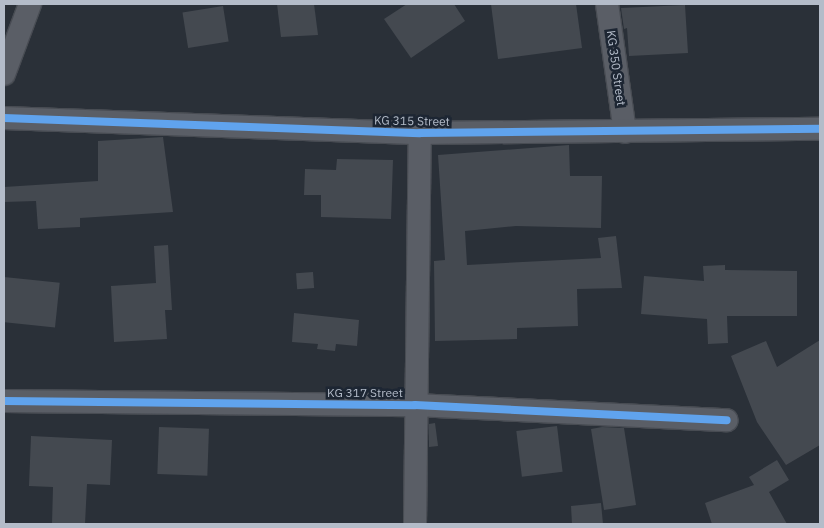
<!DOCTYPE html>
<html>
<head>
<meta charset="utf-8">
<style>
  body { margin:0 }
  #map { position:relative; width:824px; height:528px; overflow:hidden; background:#2a3038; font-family:"IBM Plex Sans",sans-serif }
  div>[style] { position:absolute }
  .building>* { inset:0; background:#444950; transform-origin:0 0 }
  .roads { filter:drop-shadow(1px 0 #484c53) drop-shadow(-1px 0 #484c53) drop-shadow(0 1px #484c53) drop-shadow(0 -1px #484c53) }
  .minor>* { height:22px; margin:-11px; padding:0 11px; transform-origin:11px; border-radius:11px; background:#5a5e66 }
  .cycleway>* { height:8px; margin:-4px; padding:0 4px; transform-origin:4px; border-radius:4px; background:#60a3ed }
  span { translate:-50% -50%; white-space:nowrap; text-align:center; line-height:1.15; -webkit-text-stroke:5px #1d2633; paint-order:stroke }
  .street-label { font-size:12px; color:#b4bcc9 }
  .frame { position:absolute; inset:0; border:5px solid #b4bcc9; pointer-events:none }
</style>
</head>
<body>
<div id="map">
  <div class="building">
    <i style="clip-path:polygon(277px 4px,314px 4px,318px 35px,281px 37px)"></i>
    <i style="clip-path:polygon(407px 4px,454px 4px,465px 21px,411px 58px,384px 19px)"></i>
    <i style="clip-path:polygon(491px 4px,576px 4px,582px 48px,498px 59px)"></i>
    <i style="clip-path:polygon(685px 5px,688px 53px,629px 56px,627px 28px,624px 29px,621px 8px)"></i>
    <i style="left:223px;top:6px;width:36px;height:41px;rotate:81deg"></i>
    <i style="clip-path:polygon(163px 137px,173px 212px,80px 218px,80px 227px,38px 229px,36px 201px,4px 202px,4px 187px,98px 181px,98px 141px)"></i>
    <i style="clip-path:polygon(569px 145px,570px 176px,602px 176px,601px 228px,516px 226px,465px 231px,467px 265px,601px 258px,598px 238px,616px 236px,622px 288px,577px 289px,578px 326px,517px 328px,517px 339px,435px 341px,434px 261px,445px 260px,438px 155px)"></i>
    <i style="clip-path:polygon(337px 159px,393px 160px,391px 219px,321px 217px,321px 195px,304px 195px,305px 169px,336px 170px)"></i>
    <i style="clip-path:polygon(168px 245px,172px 310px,165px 310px,167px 339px,114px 342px,111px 286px,156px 283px,154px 246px)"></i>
    <i style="clip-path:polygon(725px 265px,725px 270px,797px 271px,797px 316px,727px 316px,728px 343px,708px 344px,707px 319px,641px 314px,644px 276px,704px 281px,703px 266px)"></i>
    <i style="left:313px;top:272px;width:16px;height:17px;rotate:86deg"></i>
    <i style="left:4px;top:277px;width:56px;height:45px;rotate:6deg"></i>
    <i style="clip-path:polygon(294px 313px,359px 320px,357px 346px,336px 344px,335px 351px,317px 349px,318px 344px,292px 342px)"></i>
    <i style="clip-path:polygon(820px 340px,820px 445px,786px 465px,757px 422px,731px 356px,766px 341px,777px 367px)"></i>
    <i style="clip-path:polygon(435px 423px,438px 446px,429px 447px,429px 424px)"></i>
    <i style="left:557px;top:426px;width:46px;height:41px;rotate:83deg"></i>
    <i style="left:159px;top:427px;width:50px;height:47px;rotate:2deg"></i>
    <i style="clip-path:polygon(602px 427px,624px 428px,636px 505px,604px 510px,591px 429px)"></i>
    <i style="clip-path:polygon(31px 436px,112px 440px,110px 485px,87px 484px,85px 524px,52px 524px,53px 487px,29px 486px)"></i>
    <i style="clip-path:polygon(777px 460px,789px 480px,769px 492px,787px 524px,712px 524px,705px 503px,754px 485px,749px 477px)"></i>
    <i style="clip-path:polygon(601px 503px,603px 524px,572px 524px,571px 506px)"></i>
  </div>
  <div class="roads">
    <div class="minor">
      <i style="left:607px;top:4px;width:129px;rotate:82deg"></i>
      <i style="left:4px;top:74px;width:75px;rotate:-69.6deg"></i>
      <i style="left:4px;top:118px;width:416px;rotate:2.1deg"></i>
      <i style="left:420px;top:133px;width:400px;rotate:-0.6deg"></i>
      <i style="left:4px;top:401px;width:411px;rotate:0.6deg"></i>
      <i style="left:415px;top:405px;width:312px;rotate:2.8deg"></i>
      <i style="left:415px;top:524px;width:391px;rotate:-89.3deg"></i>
    </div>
  </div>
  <div class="cycleway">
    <i style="left:4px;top:118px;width:416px;rotate:2.1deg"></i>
    <i style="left:420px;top:133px;width:400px;rotate:-0.6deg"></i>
    <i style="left:4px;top:401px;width:411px;rotate:0.6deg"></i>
    <i style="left:415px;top:405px;width:312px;rotate:2.8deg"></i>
  </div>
  <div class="street-label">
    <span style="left:616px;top:68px;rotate:82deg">KG 350 Street</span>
    <span style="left:412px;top:121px;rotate:1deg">KG 315 Street</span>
    <span style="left:365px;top:393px">KG 317 Street</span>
  </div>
  <div class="frame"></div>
</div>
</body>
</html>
